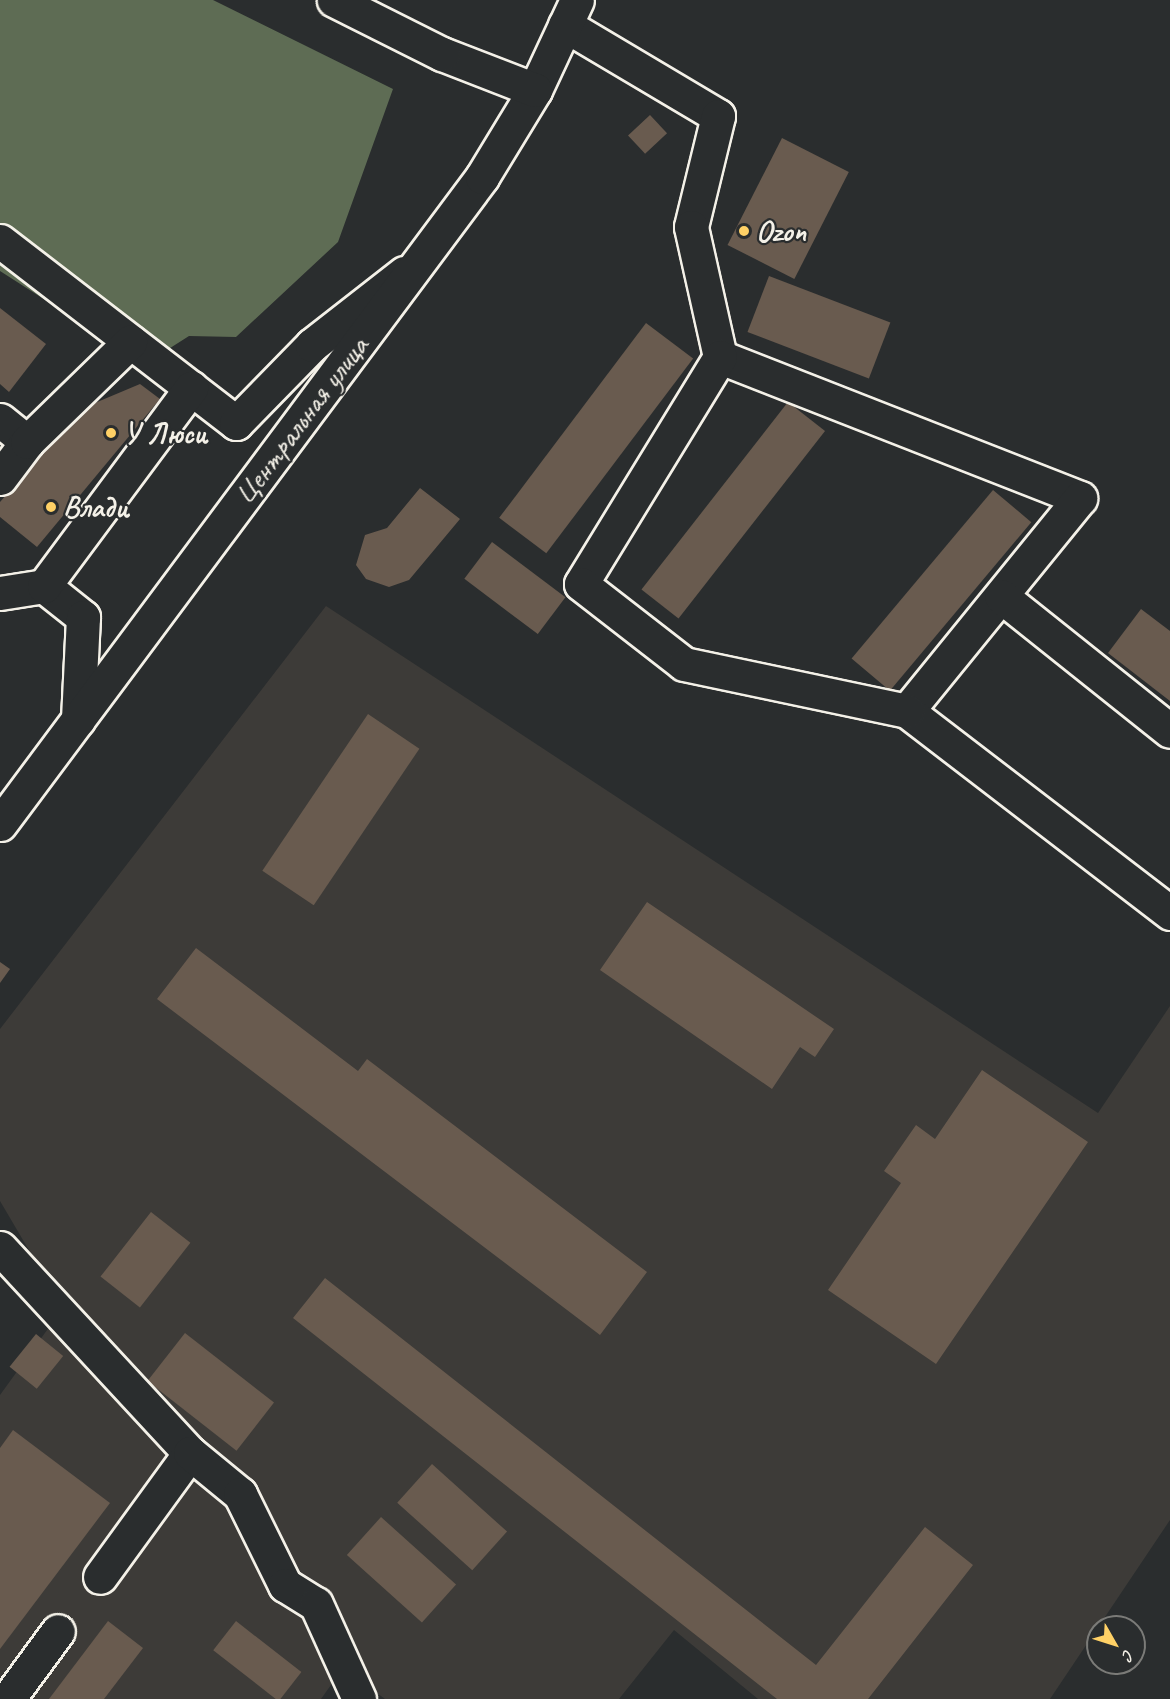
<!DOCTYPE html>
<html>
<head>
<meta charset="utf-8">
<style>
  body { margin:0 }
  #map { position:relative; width:1170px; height:1699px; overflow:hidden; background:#2a2d2e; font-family:Caveat,sans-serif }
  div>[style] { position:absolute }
  .built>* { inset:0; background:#3d3b38 }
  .green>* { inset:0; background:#5e6c54 }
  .building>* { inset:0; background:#695b4f; transform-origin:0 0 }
  .roads { filter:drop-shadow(2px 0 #f4f1e8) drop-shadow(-2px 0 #f4f1e8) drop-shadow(0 2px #f4f1e8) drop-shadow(0 -2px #f4f1e8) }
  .minor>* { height:33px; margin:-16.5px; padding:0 16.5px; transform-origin:16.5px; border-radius:16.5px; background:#2a2d2e }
  .major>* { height:33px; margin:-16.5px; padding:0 16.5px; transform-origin:16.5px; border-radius:16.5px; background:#2a2d2e }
  .highway>* { height:33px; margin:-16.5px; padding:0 16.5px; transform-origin:16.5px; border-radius:16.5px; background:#2a2d2e }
  .dots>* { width:16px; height:16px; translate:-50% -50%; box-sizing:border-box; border:3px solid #2a2d2e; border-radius:50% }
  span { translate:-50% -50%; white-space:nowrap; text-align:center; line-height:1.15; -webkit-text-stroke:4.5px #2a2d2e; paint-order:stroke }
  .poi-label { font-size:30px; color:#f4f1e8; font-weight:700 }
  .left { translate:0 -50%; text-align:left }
  .street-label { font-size:30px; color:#f4f1e8 }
  .north { position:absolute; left:1086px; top:1615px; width:60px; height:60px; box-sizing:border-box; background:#2a2d2e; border:2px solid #7b7b78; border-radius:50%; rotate:129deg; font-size:16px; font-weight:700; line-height:24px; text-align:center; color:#f4f1e8 }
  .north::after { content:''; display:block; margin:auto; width:21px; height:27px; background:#ffd166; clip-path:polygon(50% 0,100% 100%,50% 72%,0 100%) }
</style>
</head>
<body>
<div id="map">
  <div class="built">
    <i style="clip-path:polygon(326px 606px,1098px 1113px,1170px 1006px,1170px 1520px,1050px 1699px,758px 1699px,674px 1630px,619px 1699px,385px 1699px,343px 1668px,321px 1699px,0 1699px,0 1395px,63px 1308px,0 1201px,0 1029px)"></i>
  </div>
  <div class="green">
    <i style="clip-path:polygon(0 0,213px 0,393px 89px,338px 242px,236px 337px,189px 336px,145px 364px,0 271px)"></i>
  </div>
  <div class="building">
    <i style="left:650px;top:115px;width:25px;height:30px;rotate:47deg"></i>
    <i style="left:782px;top:138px;width:75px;height:120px;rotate:27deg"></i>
    <i style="left:769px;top:276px;width:130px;height:60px;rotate:21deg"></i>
    <i style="clip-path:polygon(0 308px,46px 344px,9px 392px,0 384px)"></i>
    <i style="left:646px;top:323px;width:59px;height:244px;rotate:37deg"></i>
    <i style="clip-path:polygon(140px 384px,160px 399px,37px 547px,0 517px,0 502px,83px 408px)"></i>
    <i style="left:788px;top:402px;width:47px;height:238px;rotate:38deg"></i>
    <i style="clip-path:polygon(420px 488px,460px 519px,409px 580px,389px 587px,366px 579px,356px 565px,365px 535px,387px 528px)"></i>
    <i style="left:993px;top:490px;width:50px;height:220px;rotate:40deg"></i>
    <i style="left:492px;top:542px;width:92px;height:46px;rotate:37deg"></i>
    <i style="clip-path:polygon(1141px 609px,1170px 631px,1170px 701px,1108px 653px)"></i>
    <i style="left:368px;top:714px;width:62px;height:189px;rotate:34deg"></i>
    <i style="clip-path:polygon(647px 902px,834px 1029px,815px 1057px,800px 1047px,772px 1089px,600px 970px)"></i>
    <i style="clip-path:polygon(196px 948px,358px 1071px,367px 1059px,647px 1272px,600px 1335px,157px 999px)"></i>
    <i style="clip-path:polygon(0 962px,10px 969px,0 983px)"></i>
    <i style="clip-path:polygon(982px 1070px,1088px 1142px,936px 1364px,828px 1290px,901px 1183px,884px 1171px,916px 1125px,935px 1139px)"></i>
    <i style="left:151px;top:1212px;width:50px;height:82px;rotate:38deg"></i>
    <i style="clip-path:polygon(325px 1278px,816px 1665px,925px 1527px,973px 1565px,868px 1699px,777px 1699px,293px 1318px)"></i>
    <i style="left:185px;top:1333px;width:113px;height:61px;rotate:38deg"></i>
    <i style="left:36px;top:1334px;width:35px;height:42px;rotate:39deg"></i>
    <i style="clip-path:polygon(13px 1430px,110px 1503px,0 1649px,0 1448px)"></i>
    <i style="left:432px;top:1464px;width:101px;height:52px;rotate:42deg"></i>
    <i style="left:381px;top:1517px;width:101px;height:51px;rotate:42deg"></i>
    <i style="clip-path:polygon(108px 1621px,143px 1648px,104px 1699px,49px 1699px)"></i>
    <i style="left:236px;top:1621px;width:83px;height:37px;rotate:38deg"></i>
  </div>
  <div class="roads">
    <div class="minor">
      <i style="left:565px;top:25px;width:178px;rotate:30.7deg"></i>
      <i style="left:718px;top:116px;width:114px;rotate:103.7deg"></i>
      <i style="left:691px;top:227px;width:133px;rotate:77.4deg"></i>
      <i style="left:720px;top:357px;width:387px;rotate:21.4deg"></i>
      <i style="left:1080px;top:498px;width:274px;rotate:129.1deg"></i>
      <i style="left:907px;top:711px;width:332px;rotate:37.5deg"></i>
      <i style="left:0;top:241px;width:298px;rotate:37.6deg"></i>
      <i style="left:236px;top:423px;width:109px;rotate:-45.7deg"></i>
      <i style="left:312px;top:345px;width:117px;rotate:-38deg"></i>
      <i style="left:720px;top:357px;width:266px;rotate:121.5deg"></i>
      <i style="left:581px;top:584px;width:130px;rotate:37.8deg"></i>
      <i style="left:684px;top:664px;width:228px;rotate:11.9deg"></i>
      <i style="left:0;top:420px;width:35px;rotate:39deg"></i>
      <i style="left:0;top:478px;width:45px;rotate:-53.1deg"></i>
      <i style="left:27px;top:442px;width:144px;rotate:-44.2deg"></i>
      <i style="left:44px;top:586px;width:50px;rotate:38.5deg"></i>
      <i style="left:83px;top:617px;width:103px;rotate:92.8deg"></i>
      <i style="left:0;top:593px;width:45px;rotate:-9deg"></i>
      <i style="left:44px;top:586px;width:247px;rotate:-53.4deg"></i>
      <i style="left:1001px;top:596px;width:216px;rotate:38.6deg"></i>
      <i style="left:0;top:1248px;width:280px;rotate:47.2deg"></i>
      <i style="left:190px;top:1453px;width:153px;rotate:126deg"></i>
      <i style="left:190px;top:1453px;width:65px;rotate:39.4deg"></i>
      <i style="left:240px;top:1494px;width:102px;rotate:63.7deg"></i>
      <i style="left:285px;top:1585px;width:36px;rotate:32deg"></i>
      <i style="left:316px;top:1604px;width:104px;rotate:65.6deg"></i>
      <i style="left:8px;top:1699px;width:84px;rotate:-53.7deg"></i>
    </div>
    <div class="major">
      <i style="left:535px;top:90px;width:99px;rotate:-65deg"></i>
    </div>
    <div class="highway">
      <i style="left:0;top:824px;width:807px;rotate:-53.31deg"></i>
      <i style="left:482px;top:177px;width:102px;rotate:-58.7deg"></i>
      <i style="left:535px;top:90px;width:100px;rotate:-158.8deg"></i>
      <i style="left:442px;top:54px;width:121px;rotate:-153.4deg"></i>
    </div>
  </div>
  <div class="dots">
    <i style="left:744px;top:231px;background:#ffd166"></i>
    <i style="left:111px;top:433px;background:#ffd166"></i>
    <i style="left:51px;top:507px;background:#ffd166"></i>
  </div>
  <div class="poi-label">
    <span class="left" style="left:756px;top:231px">Ozon</span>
    <span class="left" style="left:123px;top:433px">У Люси</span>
    <span class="left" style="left:63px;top:507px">Влади</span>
  </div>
  <div class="street-label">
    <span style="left:301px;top:420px;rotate:-53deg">Центральная улица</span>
  </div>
  <div class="north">С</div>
</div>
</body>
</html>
